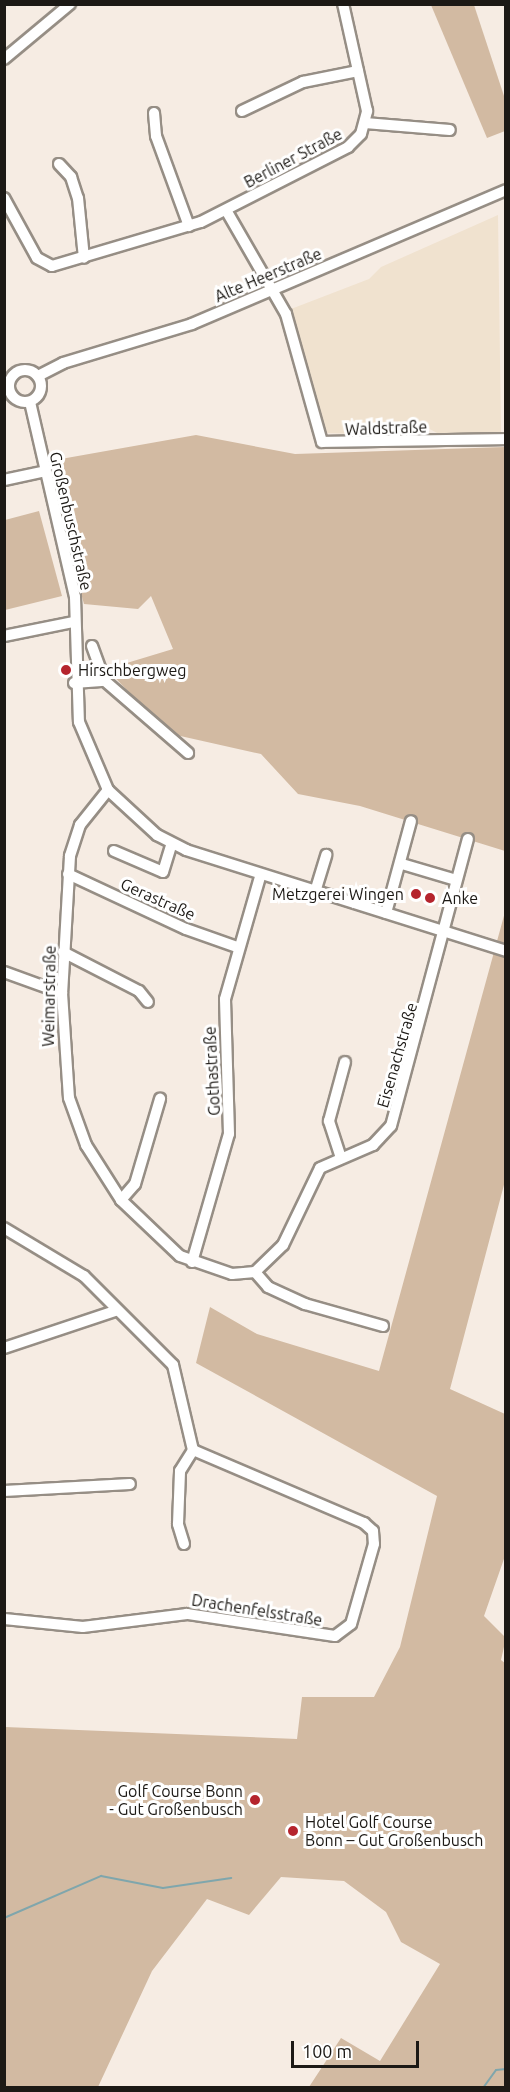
<!DOCTYPE html>
<html>
<head>
<meta charset="utf-8">
<style>
  body { margin:0 }
  #map { position:relative; width:510px; height:2092px; overflow:hidden; background:#f6ece3; font-family:Ubuntu,sans-serif }
  div>[style] { position:absolute }
  .commercial>* { inset:0; background:#f0e2cf }
  .green>* { inset:0; background:#d2baa2 }
  .stream>* { height:2px; margin:-1px; padding:0 1px; transform-origin:1px; border-radius:1px; background:#7fa6ac }
  .roads { filter:drop-shadow(2px 0 #968e85) drop-shadow(-2px 0 #968e85) drop-shadow(0 2px #968e85) drop-shadow(0 -2px #968e85) }
  .minor>* { height:10px; margin:-5px; padding:0 5px; transform-origin:5px; border-radius:5px; background:#fff }
  .minor>.ring { margin:-5px; padding:0; box-sizing:content-box; background:none; border:10px solid #fff; border-radius:50% }
  .dots>* { width:16px; height:16px; translate:-50% -50%; box-sizing:border-box; border:3px solid #fff; border-radius:50% }
  span { translate:-50% -50%; white-space:nowrap; text-align:center; line-height:1.15; -webkit-text-stroke:6px #fff; paint-order:stroke }
  .street-label { font-size:16px; color:#1c1915 }
  .poi-label { font-size:16px; color:#1c1915 }
  .left { translate:0 -50%; text-align:left }
  .right { translate:-100% -50%; text-align:right }
  .frame { position:absolute; inset:0; border:6px solid #1c1915; pointer-events:none }
  .scale { position:absolute; left:291px; top:2041px; width:128px; height:27px; box-sizing:border-box; border:3px solid #1c1915; border-top:0; padding-left:8px; font-size:18px; line-height:21px; white-space:nowrap; color:#1c1915; -webkit-text-stroke:4px #fff; paint-order:stroke }
</style>
</head>
<body>
<div id="map">
  <div class="commercial">
    <i style="clip-path:polygon(498px 215px,501px 432px,441px 435px,418px 423px,406px 436px,326px 433px,291px 309px,369px 279px,381px 267px)"></i>
  </div>
  <div class="green">
    <i style="clip-path:polygon(431px 5px,474px 5px,505px 99px,505px 131px,487px 138px)"></i>
    <i style="clip-path:polygon(196px 435px,295px 454px,505px 447px,505px 851px,360px 806px,298px 794px,261px 754px,167px 733px,107px 669px,173px 649px,151px 596px,138px 609px,84px 604px,44px 462px)"></i>
    <i style="clip-path:polygon(39px 511px,62px 596px,5px 610px,5px 520px)"></i>
    <i style="clip-path:polygon(505px 912px,505px 1181px,450px 1389px,505px 1414px,505px 1556px,484px 1616px,506px 1638px,501px 1660px,506px 1664px,505px 2087px,309px 2087px,341px 2038px,380px 2061px,440px 1964px,401px 1942px,386px 1912px,344px 1881px,281px 1877px,249px 1915px,207px 1899px,152px 1971px,98px 2087px,5px 2088px,5px 1727px,297px 1739px,302px 1697px,374px 1697px,400px 1647px,437px 1496px,196px 1363px,210px 1307px,257px 1334px,379px 1371px)"></i>
  </div>
  <div class="stream">
    <i style="left:4px;top:1918px;width:106px;rotate:-23.4deg"></i>
    <i style="left:101px;top:1876px;width:63px;rotate:11deg"></i>
    <i style="left:163px;top:1888px;width:69px;rotate:-8.4deg"></i>
    <i style="left:483px;top:2088px;width:22px;rotate:-54deg"></i>
    <i style="left:496px;top:2070px;width:10px;rotate:-6deg"></i>
  </div>
  <div class="roads">
    <div class="minor">
      <i style="left:4px;top:59px;width:86px;rotate:-39.8deg"></i>
      <i style="left:242px;top:111px;width:68px;rotate:-25.4deg"></i>
      <i style="left:303px;top:82px;width:56px;rotate:-11.3deg"></i>
      <i style="left:154px;top:113px;width:23px;rotate:85deg"></i>
      <i style="left:156px;top:136px;width:96px;rotate:69.9deg"></i>
      <i style="left:365px;top:123px;width:85px;rotate:4.7deg"></i>
      <i style="left:59px;top:164px;width:18px;rotate:47deg"></i>
      <i style="left:71px;top:177px;width:22px;rotate:72deg"></i>
      <i style="left:78px;top:198px;width:60px;rotate:84.3deg"></i>
      <i style="left:4px;top:198px;width:68px;rotate:61.2deg"></i>
      <i style="left:37px;top:258px;width:17px;rotate:28deg"></i>
      <i style="left:52px;top:266px;width:155px;rotate:-16.5deg"></i>
      <i style="left:201px;top:222px;width:165px;rotate:-27deg"></i>
      <i style="left:348px;top:147px;width:18px;rotate:-45deg"></i>
      <i style="left:361px;top:134px;width:24px;rotate:-75deg"></i>
      <i style="left:367px;top:111px;width:110px;rotate:-102.6deg"></i>
      <i style="left:226px;top:210px;width:120px;rotate:60deg"></i>
      <i style="left:286px;top:314px;width:133px;rotate:74.3deg"></i>
      <i style="left:322px;top:442px;width:184px;rotate:-0.9deg"></i>
      <i class="ring" style="left:9px;top:370px;width:22px;height:22px"></i>
      <i style="left:38px;top:376px;width:28px;rotate:-27deg"></i>
      <i style="left:63px;top:363px;width:135px;rotate:-16.8deg"></i>
      <i style="left:192px;top:324px;width:341px;rotate:-23.1deg"></i>
      <i style="left:30px;top:402px;width:200px;rotate:77deg"></i>
      <i style="left:75px;top:597px;width:125px;rotate:88.2deg"></i>
      <i style="left:79px;top:722px;width:74px;rotate:66.9deg"></i>
      <i style="left:108px;top:790px;width:67px;rotate:42.6deg"></i>
      <i style="left:157px;top:835px;width:33px;rotate:27deg"></i>
      <i style="left:186px;top:850px;width:336px;rotate:17.5deg"></i>
      <i style="left:4px;top:480px;width:40px;rotate:-12deg"></i>
      <i style="left:4px;top:636px;width:70px;rotate:-11.5deg"></i>
      <i style="left:92px;top:646px;width:37px;rotate:70deg"></i>
      <i style="left:74px;top:683px;width:31px;rotate:-4deg"></i>
      <i style="left:105px;top:681px;width:110px;rotate:40.9deg"></i>
      <i style="left:108px;top:790px;width:45px;rotate:128.7deg"></i>
      <i style="left:80px;top:825px;width:33px;rotate:108deg"></i>
      <i style="left:70px;top:856px;width:137px;rotate:93.3deg"></i>
      <i style="left:62px;top:993px;width:105px;rotate:86.2deg"></i>
      <i style="left:69px;top:1098px;width:50px;rotate:70.1deg"></i>
      <i style="left:86px;top:1145px;width:65px;rotate:57.5deg"></i>
      <i style="left:121px;top:1200px;width:81px;rotate:43.5deg"></i>
      <i style="left:180px;top:1256px;width:55px;rotate:19.1deg"></i>
      <i style="left:232px;top:1274px;width:23px;rotate:-5deg"></i>
      <i style="left:255px;top:1272px;width:39px;rotate:-44deg"></i>
      <i style="left:283px;top:1245px;width:85px;rotate:-64.3deg"></i>
      <i style="left:320px;top:1168px;width:58px;rotate:-23.5deg"></i>
      <i style="left:373px;top:1145px;width:26px;rotate:-47deg"></i>
      <i style="left:391px;top:1126px;width:297px;rotate:-75deg"></i>
      <i style="left:114px;top:851px;width:53px;rotate:23.2deg"></i>
      <i style="left:163px;top:872px;width:30px;rotate:-73deg"></i>
      <i style="left:402px;top:864px;width:56px;rotate:16.5deg"></i>
      <i style="left:68px;top:874px;width:130px;rotate:25deg"></i>
      <i style="left:186px;top:929px;width:54px;rotate:19.4deg"></i>
      <i style="left:315px;top:892px;width:39px;rotate:-73deg"></i>
      <i style="left:386px;top:913px;width:95px;rotate:-74.8deg"></i>
      <i style="left:63px;top:952px;width:85px;rotate:27.2deg"></i>
      <i style="left:139px;top:991px;width:14px;rotate:51deg"></i>
      <i style="left:4px;top:972px;width:62px;rotate:19.9deg"></i>
      <i style="left:340px;top:1155px;width:36px;rotate:-108deg"></i>
      <i style="left:329px;top:1121px;width:61px;rotate:-74.8deg"></i>
      <i style="left:121px;top:1200px;width:21px;rotate:-49deg"></i>
      <i style="left:135px;top:1184px;width:89px;rotate:-73.6deg"></i>
      <i style="left:4px;top:1228px;width:93px;rotate:31deg"></i>
      <i style="left:84px;top:1276px;width:126px;rotate:45deg"></i>
      <i style="left:173px;top:1365px;width:87px;rotate:76.8deg"></i>
      <i style="left:193px;top:1450px;width:186px;rotate:23.1deg"></i>
      <i style="left:364px;top:1523px;width:12px;rotate:42deg"></i>
      <i style="left:373px;top:1531px;width:13px;rotate:86deg"></i>
      <i style="left:374px;top:1544px;width:83px;rotate:106deg"></i>
      <i style="left:351px;top:1624px;width:20px;rotate:143deg"></i>
      <i style="left:335px;top:1636px;width:150px;rotate:-171.5deg"></i>
      <i style="left:187px;top:1614px;width:105px;rotate:172.9deg"></i>
      <i style="left:83px;top:1627px;width:79px;rotate:-174.2deg"></i>
      <i style="left:192px;top:1262px;width:133px;rotate:-73.9deg"></i>
      <i style="left:229px;top:1134px;width:135px;rotate:-91.7deg"></i>
      <i style="left:225px;top:999px;width:127px;rotate:-74deg"></i>
      <i style="left:255px;top:1272px;width:20px;rotate:49deg"></i>
      <i style="left:268px;top:1287px;width:41px;rotate:24.7deg"></i>
      <i style="left:305px;top:1304px;width:81px;rotate:15.8deg"></i>
      <i style="left:4px;top:1348px;width:117px;rotate:-18.4deg"></i>
      <i style="left:4px;top:1491px;width:126px;rotate:-3.2deg"></i>
      <i style="left:184px;top:1544px;width:21px;rotate:-107deg"></i>
      <i style="left:178px;top:1524px;width:53px;rotate:-87.8deg"></i>
      <i style="left:180px;top:1471px;width:25px;rotate:-58deg"></i>
    </div>
  </div>
  <div class="dots">
    <i style="left:66px;top:670px;background:#b5242d"></i>
    <i style="left:416px;top:894px;background:#b5242d"></i>
    <i style="left:430px;top:898px;background:#b5242d"></i>
    <i style="left:255px;top:1800px;background:#b5242d"></i>
    <i style="left:293px;top:1831px;background:#b5242d"></i>
  </div>
  <div class="street-label">
    <span style="left:293px;top:158px;rotate:-28deg">Berliner Straße</span>
    <span style="left:268px;top:275px;rotate:-23deg">Alte Heerstraße</span>
    <span style="left:386px;top:428px;rotate:-2deg">Waldstraße</span>
    <span style="left:71px;top:521px;rotate:77deg">Großenbuschstraße</span>
    <span style="left:158px;top:899px;rotate:24deg">Gerastraße</span>
    <span style="left:49px;top:996px;rotate:-89deg">Weimarstraße</span>
    <span style="left:397px;top:1055px;rotate:-74deg">Eisenachstraße</span>
    <span style="left:212px;top:1071px;rotate:-93deg">Gothastraße</span>
    <span style="left:257px;top:1610px;rotate:9deg">Drachenfelsstraße</span>
  </div>
  <div class="poi-label">
    <span class="left" style="left:78px;top:670px">Hirschbergweg</span>
    <span class="right" style="left:404px;top:894px">Metzgerei Wingen</span>
    <span class="left" style="left:442px;top:898px">Anke</span>
    <span class="right" style="left:243px;top:1800px">Golf Course Bonn<br>- Gut Großenbusch</span>
    <span class="left" style="left:305px;top:1831px">Hotel Golf Course<br>Bonn – Gut Großenbusch</span>
  </div>
  <div class="frame"></div>
  <div class="scale">100 m</div>
</div>
</body>
</html>
